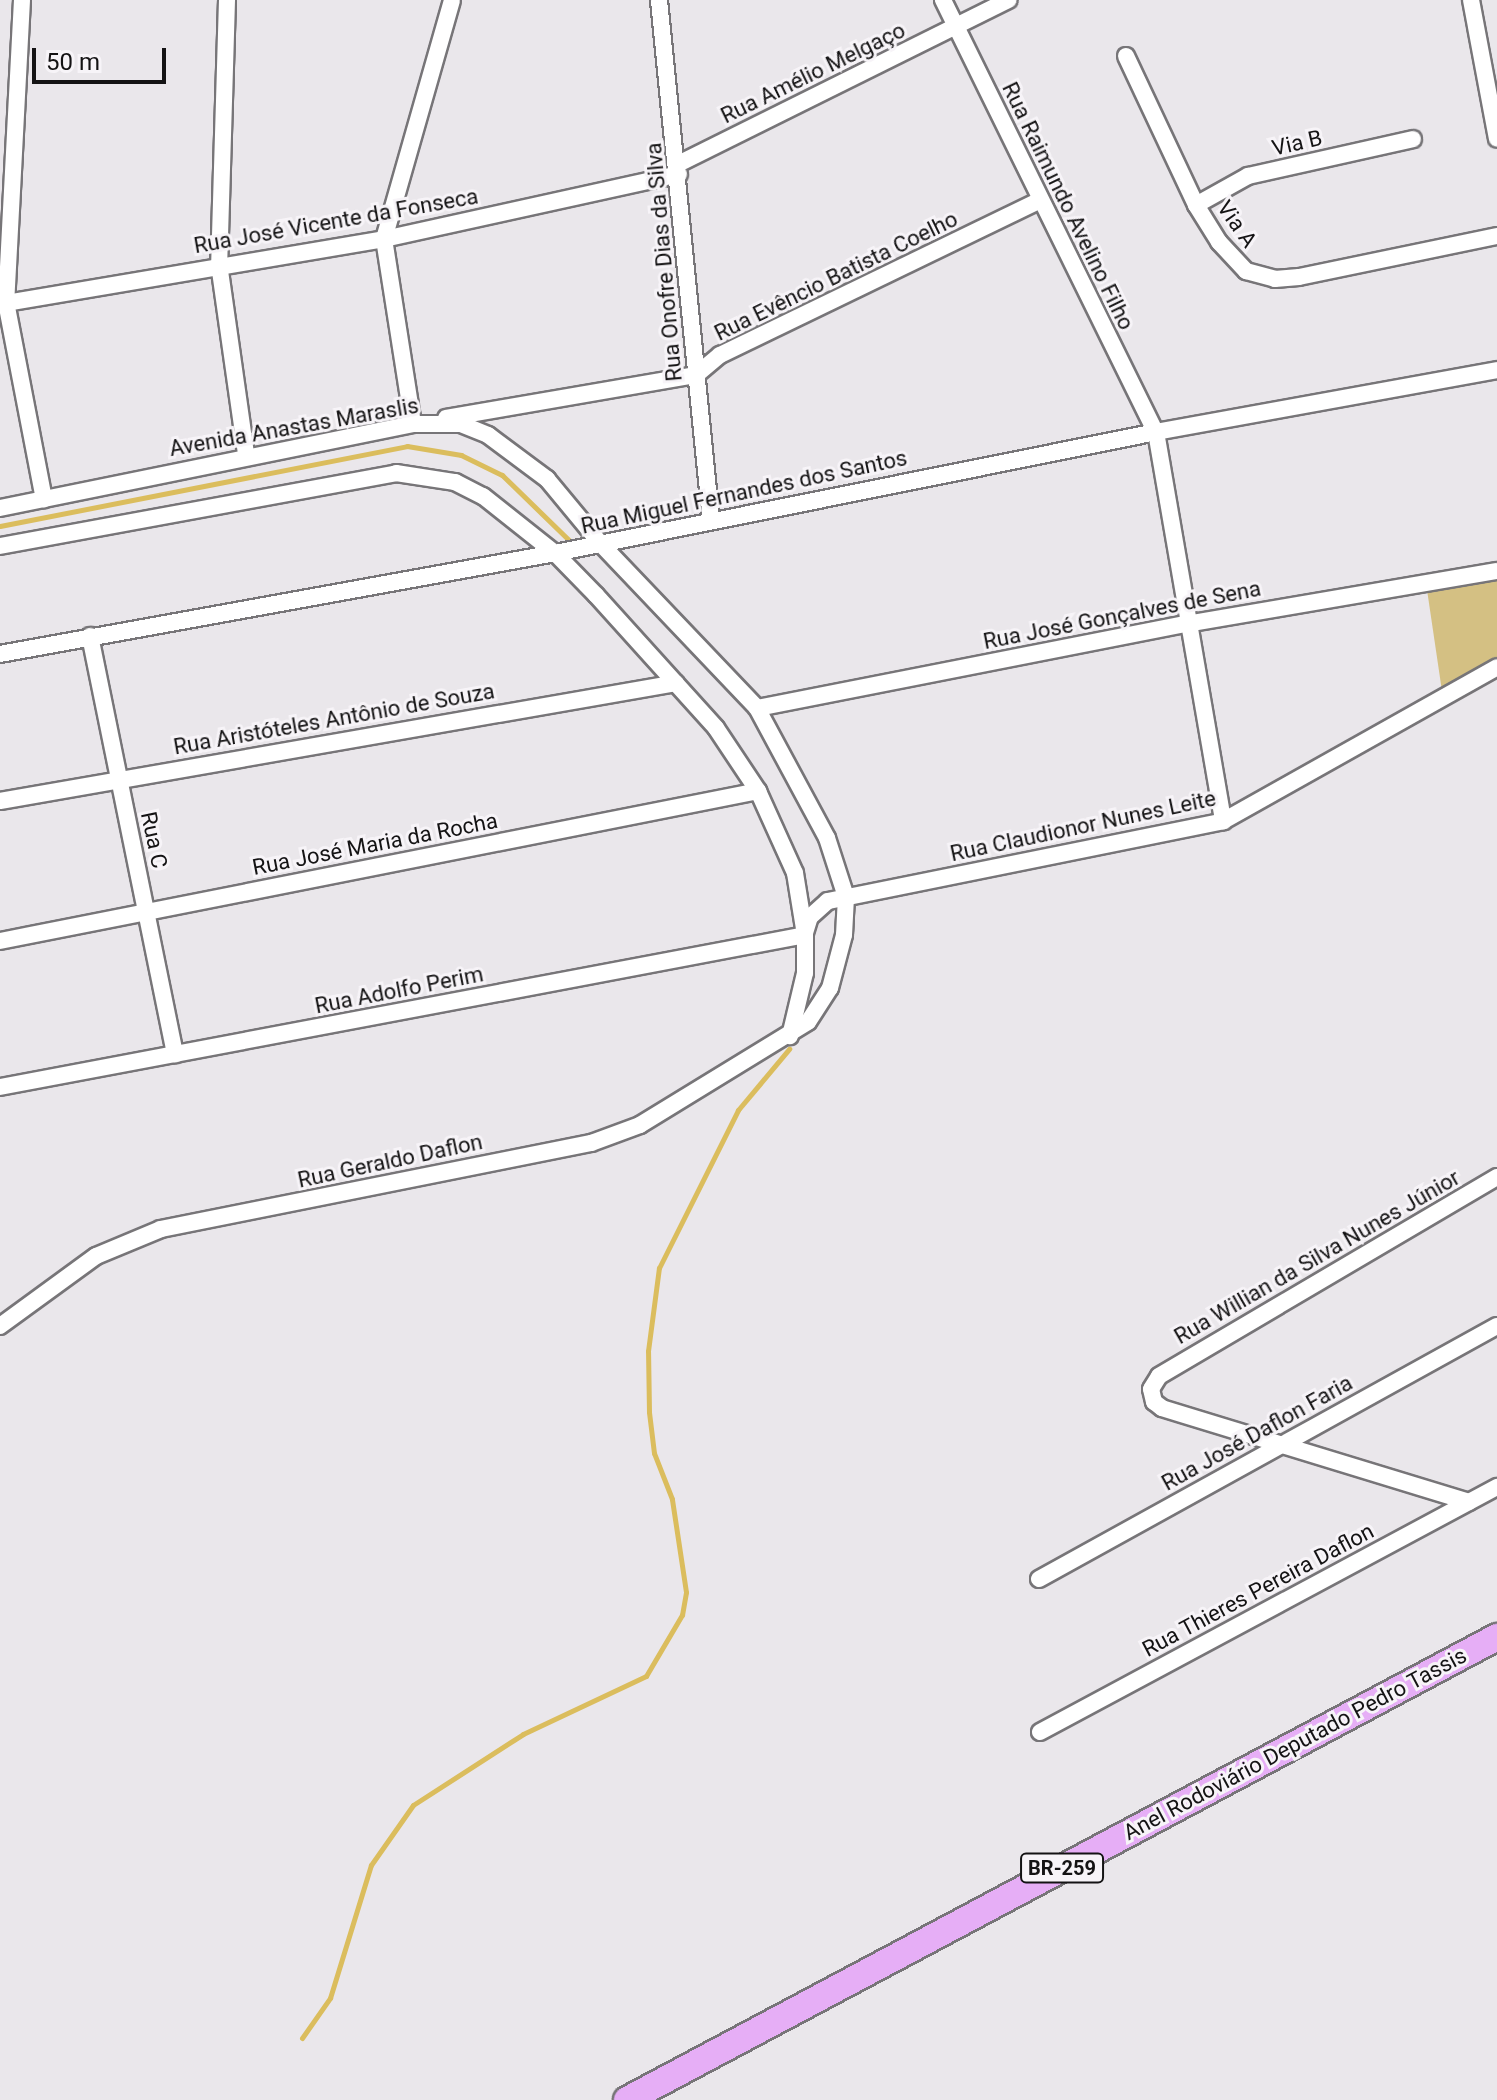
<!DOCTYPE html>
<html>
<head>
<meta charset="utf-8">
<style>
  body { margin:0 }
  #map { position:relative; width:1497px; height:2100px; overflow:hidden; background:#eae7eb; font-family:Roboto,sans-serif }
  div>[style] { position:absolute }
  .green>* { inset:0; background:#d4c083 }
  .stream>* { height:5px; margin:-2.5px; padding:0 2.5px; transform-origin:2.5px; border-radius:2.5px; background:#dbbd5d }
  .roads { filter:drop-shadow(2px 0 #777578) drop-shadow(-2px 0 #777578) drop-shadow(0 2px #777578) drop-shadow(0 -2px #777578) }
  .minor>* { height:16px; margin:-8px; padding:0 8px; transform-origin:8px; border-radius:8px; background:#fff }
  .trunk>* { height:26px; margin:-13px; padding:0 13px; transform-origin:13px; border-radius:13px; background:#e6aef6 }
  span { translate:-50% -50%; white-space:nowrap; text-align:center; line-height:1.15; -webkit-text-stroke:6px #f7f4f8; paint-order:stroke }
  .shield-label span { padding:2px 6px; background:#f7f4f8; border:2px solid; border-radius:6px; -webkit-text-stroke-width:0 }
  .shield-label { font-size:20px; color:#141314; font-weight:700 }
  .street-label { font-size:22px; color:#141314 }
  .scale { position:absolute; left:32px; top:48px; width:134px; height:36px; box-sizing:border-box; border:4px solid #141314; border-top:0; padding-left:10px; font-size:24px; line-height:28px; white-space:nowrap; color:#141314; -webkit-text-stroke:6px #f7f4f8; paint-order:stroke }
</style>
</head>
<body>
<div id="map">
  <div class="green">
    <i style="clip-path:polygon(1497px 571px,1497px 667px,1443px 698px,1426px 583px)"></i>
  </div>
  <div class="stream">
    <i style="left:0;top:526px;width:415px;rotate:-11.1deg"></i>
    <i style="left:407px;top:446px;width:55px;rotate:9.5deg"></i>
    <i style="left:461px;top:455px;width:46px;rotate:26deg"></i>
    <i style="left:502px;top:475px;width:100px;rotate:44.2deg"></i>
    <i style="left:302px;top:2038px;width:49px;rotate:-55deg"></i>
    <i style="left:330px;top:1998px;width:139px;rotate:-72.9deg"></i>
    <i style="left:371px;top:1865px;width:73px;rotate:-55deg"></i>
    <i style="left:413px;top:1805px;width:131px;rotate:-32.8deg"></i>
    <i style="left:523px;top:1734px;width:136px;rotate:-25.2deg"></i>
    <i style="left:646px;top:1676px;width:71px;rotate:-59.5deg"></i>
    <i style="left:682px;top:1615px;width:23px;rotate:-80deg"></i>
    <i style="left:686px;top:1592px;width:94px;rotate:-98.6deg"></i>
    <i style="left:672px;top:1499px;width:49px;rotate:-111.4deg"></i>
    <i style="left:654px;top:1453px;width:41px;rotate:-97deg"></i>
    <i style="left:649px;top:1412px;width:61px;rotate:-90.9deg"></i>
    <i style="left:648px;top:1351px;width:84px;rotate:-82.5deg"></i>
    <i style="left:659px;top:1268px;width:177px;rotate:-63.4deg"></i>
    <i style="left:738px;top:1110px;width:80px;rotate:-50.1deg"></i>
  </div>
  <div class="roads">
    <div class="minor">
      <i style="left:22px;top:0;width:302px;rotate:93deg"></i>
      <i style="left:6px;top:302px;width:201px;rotate:79.1deg"></i>
      <i style="left:227px;top:0;width:264px;rotate:91.7deg"></i>
      <i style="left:219px;top:264px;width:192px;rotate:81.9deg"></i>
      <i style="left:659px;top:0;width:523px;rotate:84.29deg"></i>
      <i style="left:943px;top:0;width:482px;rotate:63.8deg"></i>
      <i style="left:1156px;top:432px;width:395px;rotate:80.2deg"></i>
      <i style="left:1471px;top:0;width:141px;rotate:79.4deg"></i>
      <i style="left:1126px;top:56px;width:165px;rotate:64.8deg"></i>
      <i style="left:1196px;top:205px;width:44px;rotate:58.1deg"></i>
      <i style="left:1219px;top:242px;width:40px;rotate:47deg"></i>
      <i style="left:1246px;top:271px;width:30px;rotate:15deg"></i>
      <i style="left:1275px;top:279px;width:24px;rotate:-5deg"></i>
      <i style="left:1299px;top:277px;width:202px;rotate:-11.7deg"></i>
      <i style="left:678px;top:164px;width:369px;rotate:-26.4deg"></i>
      <i style="left:1196px;top:205px;width:60px;rotate:-29.1deg"></i>
      <i style="left:1248px;top:176px;width:169px;rotate:-12.6deg"></i>
      <i style="left:0;top:304px;width:389px;rotate:-9.6deg"></i>
      <i style="left:384px;top:239px;width:302px;rotate:-12.4deg"></i>
      <i style="left:446px;top:418px;width:254px;rotate:-9.8deg"></i>
      <i style="left:696px;top:375px;width:31px;rotate:-40deg"></i>
      <i style="left:720px;top:355px;width:356px;rotate:-25.8deg"></i>
      <i style="left:413px;top:424px;width:187px;rotate:-98.9deg"></i>
      <i style="left:384px;top:239px;width:248px;rotate:-74.1deg"></i>
      <i style="left:0;top:508px;width:421px;rotate:-11.5deg"></i>
      <i style="left:413px;top:424px;width:48px"></i>
      <i style="left:461px;top:424px;width:29px;rotate:22deg"></i>
      <i style="left:488px;top:435px;width:74px;rotate:36.7deg"></i>
      <i style="left:547px;top:479px;width:83px;rotate:50.4deg"></i>
      <i style="left:600px;top:543px;width:228px;rotate:46.4deg"></i>
      <i style="left:757px;top:708px;width:148px;rotate:61.7deg"></i>
      <i style="left:827px;top:838px;width:62px;rotate:72.1deg"></i>
      <i style="left:846px;top:897px;width:38px;rotate:93deg"></i>
      <i style="left:844px;top:935px;width:55px;rotate:104.8deg"></i>
      <i style="left:830px;top:988px;width:40px;rotate:122.9deg"></i>
      <i style="left:808px;top:1022px;width:197px;rotate:148.5deg"></i>
      <i style="left:640px;top:1125px;width:52px;rotate:159.8deg"></i>
      <i style="left:591px;top:1143px;width:439px;rotate:168.7deg"></i>
      <i style="left:161px;top:1229px;width:70px;rotate:157.4deg"></i>
      <i style="left:96px;top:1256px;width:119px;rotate:143.9deg"></i>
      <i style="left:0;top:546px;width:403px;rotate:-10.4deg"></i>
      <i style="left:396px;top:473px;width:60px;rotate:8.7deg"></i>
      <i style="left:455px;top:482px;width:31px;rotate:27deg"></i>
      <i style="left:483px;top:496px;width:92px;rotate:38.4deg"></i>
      <i style="left:555px;top:553px;width:59px;rotate:45.7deg"></i>
      <i style="left:596px;top:595px;width:179px;rotate:47.9deg"></i>
      <i style="left:716px;top:728px;width:76px;rotate:56.3deg"></i>
      <i style="left:758px;top:791px;width:90px;rotate:65.7deg"></i>
      <i style="left:795px;top:873px;width:63px;rotate:80.8deg"></i>
      <i style="left:805px;top:935px;width:38px;rotate:90deg"></i>
      <i style="left:805px;top:973px;width:65px;rotate:103.4deg"></i>
      <i style="left:90px;top:636px;width:427px;rotate:78.5deg"></i>
      <i style="left:0;top:654px;width:564px;rotate:-10.31deg"></i>
      <i style="left:555px;top:553px;width:613px;rotate:-11.38deg"></i>
      <i style="left:1156px;top:432px;width:347px;rotate:-10.3deg"></i>
      <i style="left:757px;top:708px;width:443px;rotate:-11.1deg"></i>
      <i style="left:1192px;top:623px;width:309px;rotate:-9.7deg"></i>
      <i style="left:0;top:801px;width:686px;rotate:-9.9deg"></i>
      <i style="left:805px;top:933px;width:17px;rotate:-73deg"></i>
      <i style="left:810px;top:917px;width:24px;rotate:-42deg"></i>
      <i style="left:828px;top:901px;width:403px;rotate:-11.4deg"></i>
      <i style="left:1223px;top:821px;width:314px;rotate:-29.3deg"></i>
      <i style="left:0;top:941px;width:773px;rotate:-11.19deg"></i>
      <i style="left:0;top:1087px;width:819px;rotate:-10.69deg"></i>
      <i style="left:1469px;top:1502px;width:321px;rotate:-163deg"></i>
      <i style="left:1162px;top:1408px;width:10px;rotate:-143deg"></i>
      <i style="left:1154px;top:1402px;width:13px;rotate:-103deg"></i>
      <i style="left:1151px;top:1389px;width:15px;rotate:-58deg"></i>
      <i style="left:1159px;top:1376px;width:392px;rotate:-30.5deg"></i>
      <i style="left:1039px;top:1579px;width:523px;rotate:-28.92deg"></i>
      <i style="left:1040px;top:1732px;width:519px;rotate:-28.2deg"></i>
    </div>
    <div class="trunk">
      <i style="left:627px;top:2100px;width:986px;rotate:-28.02deg"></i>
    </div>
  </div>
  <div class="shield-label">
    <span style="left:1062px;top:1868px">BR-259</span>
  </div>
  <div class="street-label">
    <span style="left:813px;top:73px;rotate:-26deg">Rua Amélio Melgaço</span>
    <span style="left:1297px;top:143px;rotate:-13deg">Via B</span>
    <span style="left:1068px;top:206px;rotate:64deg">Rua Raimundo Avelino Filho</span>
    <span style="left:336px;top:221px;rotate:-10deg">Rua José Vicente da Fonseca</span>
    <span style="left:1237px;top:224px;rotate:55deg">Via A</span>
    <span style="left:664px;top:262px;rotate:-95deg">Rua Onofre Dias da Silva</span>
    <span style="left:836px;top:276px;rotate:-26deg">Rua Evêncio Batista Coelho</span>
    <span style="left:294px;top:427px;rotate:-10deg">Avenida Anastas Maraslis</span>
    <span style="left:744px;top:492px;rotate:-12deg">Rua Miguel Fernandes dos Santos</span>
    <span style="left:1122px;top:615px;rotate:-11deg">Rua José Gonçalves de Sena</span>
    <span style="left:334px;top:719px;rotate:-10deg">Rua Aristóteles Antônio de Souza</span>
    <span style="left:1083px;top:826px;rotate:-12deg">Rua Claudionor Nunes Leite</span>
    <span style="left:154px;top:840px;rotate:78deg">Rua C</span>
    <span style="left:375px;top:844px;rotate:-11deg">Rua José Maria da Rocha</span>
    <span style="left:399px;top:990px;rotate:-11deg">Rua Adolfo Perim</span>
    <span style="left:390px;top:1161px;rotate:-12deg">Rua Geraldo Daflon</span>
    <span style="left:1317px;top:1257px;rotate:-30deg">Rua Willian da Silva Nunes Júnior</span>
    <span style="left:1257px;top:1433px;rotate:-29deg">Rua José Daflon Faria</span>
    <span style="left:1258px;top:1590px;rotate:-28deg">Rua Thieres Pereira Daflon</span>
    <span style="left:1295px;top:1744px;rotate:-28deg">Anel Rodoviário Deputado Pedro Tassis</span>
  </div>
  <div class="scale">50 m</div>
</div>
</body>
</html>
